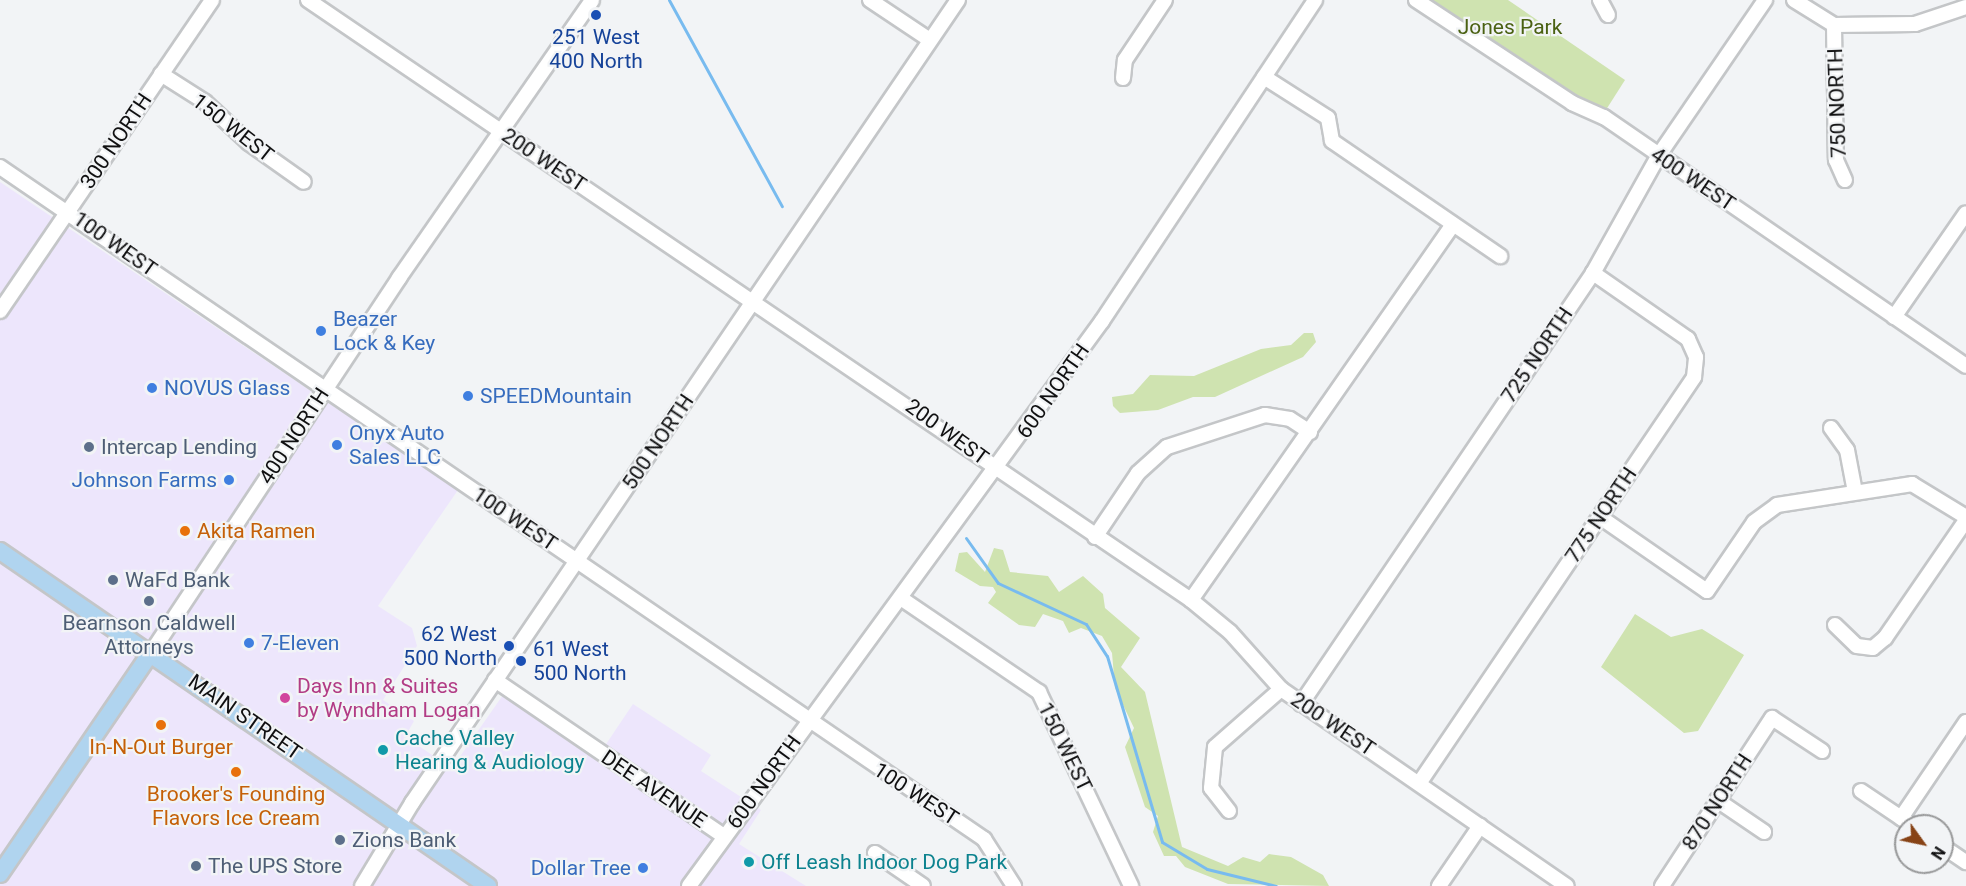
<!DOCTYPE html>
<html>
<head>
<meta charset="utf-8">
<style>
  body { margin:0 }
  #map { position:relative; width:1966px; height:886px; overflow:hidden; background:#f2f4f6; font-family:Roboto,sans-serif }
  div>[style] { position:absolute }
  .commercial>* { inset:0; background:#ede6fc }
  .green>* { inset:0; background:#cfe3b0 }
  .stream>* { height:3px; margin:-1.5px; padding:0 1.5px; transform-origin:1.5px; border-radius:1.5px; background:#78bbef }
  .roads { filter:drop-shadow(2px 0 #c4c6c8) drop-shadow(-2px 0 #c4c6c8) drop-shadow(0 2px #c4c6c8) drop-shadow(0 -2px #c4c6c8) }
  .minor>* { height:14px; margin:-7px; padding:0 7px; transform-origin:7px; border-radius:7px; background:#fff }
  .major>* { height:16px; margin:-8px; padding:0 8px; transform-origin:8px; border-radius:8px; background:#b0d4ef }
  .dots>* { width:16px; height:16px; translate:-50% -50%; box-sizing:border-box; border:3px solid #f2f4f6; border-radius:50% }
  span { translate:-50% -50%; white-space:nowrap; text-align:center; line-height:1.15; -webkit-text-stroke:4.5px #f2f4f6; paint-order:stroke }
  .park-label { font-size:21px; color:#4a6112 }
  .transit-label { font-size:21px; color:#164399 }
  .right { translate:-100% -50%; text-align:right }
  .left { translate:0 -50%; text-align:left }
  .street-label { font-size:21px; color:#101011 }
  .shop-label { font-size:21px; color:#366cbe }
  .service-label { font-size:21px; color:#4e5e75 }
  .food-label { font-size:21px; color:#c56008 }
  .hotel-label { font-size:21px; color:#b23c85 }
  .culture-label { font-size:21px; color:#0d838f }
  .north { position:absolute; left:1894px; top:814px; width:60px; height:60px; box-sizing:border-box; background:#f2f4f6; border:2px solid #98999a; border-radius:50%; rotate:123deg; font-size:16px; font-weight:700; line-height:24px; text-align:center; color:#101011 }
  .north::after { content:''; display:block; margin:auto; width:21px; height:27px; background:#874316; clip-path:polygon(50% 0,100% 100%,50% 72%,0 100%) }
</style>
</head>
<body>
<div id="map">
  <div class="commercial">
    <i style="clip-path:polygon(0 182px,458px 490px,378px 606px,412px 628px,417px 646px,383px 700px,414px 721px,405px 737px,452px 768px,503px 695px,596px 759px,633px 704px,711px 755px,701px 771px,761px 810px,739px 844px,806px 886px,0 886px)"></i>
  </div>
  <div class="green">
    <i style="clip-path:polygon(1428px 0,1508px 0,1625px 80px,1604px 113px)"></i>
    <i style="clip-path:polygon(1304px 333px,1313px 333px,1316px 342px,1303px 357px,1215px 397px,1193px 397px,1158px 410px,1120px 413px,1113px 406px,1112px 397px,1133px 394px,1150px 375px,1194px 376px,1261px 349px,1291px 345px)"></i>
    <i style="clip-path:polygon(994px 548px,1003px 550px,1010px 572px,1048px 576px,1059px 592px,1083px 576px,1103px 594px,1105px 608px,1140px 638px,1121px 667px,1145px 692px,1182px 847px,1228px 866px,1243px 857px,1260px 862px,1269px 854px,1291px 857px,1323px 875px,1329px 886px,1228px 884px,1185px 867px,1176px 856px,1164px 856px,1153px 832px,1158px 816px,1145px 807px,1125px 747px,1134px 728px,1115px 688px,1112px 653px,1102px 636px,1081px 628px,1069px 633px,1063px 621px,1043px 614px,1035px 627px,1019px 625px,988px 603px,996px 592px,993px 587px,980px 586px,955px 571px,959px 553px,967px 552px,985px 572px)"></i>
    <i style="clip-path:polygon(1635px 614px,1671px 637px,1702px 629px,1744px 655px,1698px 731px,1684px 733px,1601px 667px)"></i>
  </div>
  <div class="stream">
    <i style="left:669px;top:0;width:235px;rotate:61.3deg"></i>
    <i style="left:966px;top:538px;width:55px;rotate:54.6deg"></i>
    <i style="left:998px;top:583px;width:97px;rotate:25deg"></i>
    <i style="left:1086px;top:624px;width:38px;rotate:57deg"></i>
    <i style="left:1107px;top:656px;width:194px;rotate:73.5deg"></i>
    <i style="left:1162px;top:842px;width:52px;rotate:31deg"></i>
    <i style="left:1207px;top:869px;width:71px;rotate:13.8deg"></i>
  </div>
  <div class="roads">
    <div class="minor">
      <i style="left:308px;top:0;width:1068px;rotate:34.2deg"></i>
      <i style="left:1191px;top:600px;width:50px;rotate:39.4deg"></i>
      <i style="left:1230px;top:632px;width:76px;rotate:48.2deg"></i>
      <i style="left:1281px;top:689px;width:347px;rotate:34.6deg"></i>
      <i style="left:870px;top:0;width:72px;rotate:33.7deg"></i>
      <i style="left:1416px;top:0;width:187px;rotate:33.4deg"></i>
      <i style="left:1572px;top:103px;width:35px;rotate:24deg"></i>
      <i style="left:1604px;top:117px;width:439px;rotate:34.5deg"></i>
      <i style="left:1600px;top:0;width:17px;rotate:62deg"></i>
      <i style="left:1794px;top:0;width:47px;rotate:32deg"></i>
      <i style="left:1834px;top:25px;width:81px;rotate:-0.7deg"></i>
      <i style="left:1915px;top:24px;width:54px;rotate:-18.4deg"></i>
      <i style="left:1834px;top:25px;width:135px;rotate:89.2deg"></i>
      <i style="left:1836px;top:160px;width:22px;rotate:66deg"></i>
      <i style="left:161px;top:74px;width:52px;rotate:32.5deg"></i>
      <i style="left:205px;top:102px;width:60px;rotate:43deg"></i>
      <i style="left:249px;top:143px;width:67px;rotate:35.3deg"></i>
      <i style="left:1264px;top:77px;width:76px;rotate:32.6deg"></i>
      <i style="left:1328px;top:118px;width:23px;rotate:80deg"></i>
      <i style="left:1332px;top:141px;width:204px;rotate:34.4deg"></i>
      <i style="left:1123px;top:78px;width:18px;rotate:-84deg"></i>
      <i style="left:1125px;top:60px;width:72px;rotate:-56.3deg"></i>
      <i style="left:0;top:167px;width:1192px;rotate:34.33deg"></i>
      <i style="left:984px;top:839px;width:56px;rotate:57.4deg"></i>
      <i style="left:0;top:311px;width:376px;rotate:-55.7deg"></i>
      <i style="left:1894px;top:317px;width:126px;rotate:-55.3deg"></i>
      <i style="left:1831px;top:428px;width:27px;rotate:54deg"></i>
      <i style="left:1847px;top:450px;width:43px;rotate:79.2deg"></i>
      <i style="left:1600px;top:517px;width:130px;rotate:34.7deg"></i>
      <i style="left:1707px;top:591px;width:83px;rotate:-55.7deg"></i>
      <i style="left:1754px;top:522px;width:29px;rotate:-36deg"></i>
      <i style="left:1777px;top:505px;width:137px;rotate:-8.8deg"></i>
      <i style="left:1912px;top:484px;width:63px;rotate:31.4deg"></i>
      <i style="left:1095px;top:537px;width:77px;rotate:-56.1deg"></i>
      <i style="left:1138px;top:473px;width:39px;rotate:-42deg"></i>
      <i style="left:1167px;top:447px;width:103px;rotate:-18.1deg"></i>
      <i style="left:1265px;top:415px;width:25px;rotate:9deg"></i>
      <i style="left:1290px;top:419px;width:24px;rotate:33deg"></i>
      <i style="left:902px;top:599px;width:166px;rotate:34.2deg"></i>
      <i style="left:1039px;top:692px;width:215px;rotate:64.6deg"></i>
      <i style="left:1191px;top:600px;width:458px;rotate:-55.1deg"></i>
      <i style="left:1835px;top:625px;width:30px;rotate:44deg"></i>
      <i style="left:1857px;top:646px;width:16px;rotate:7deg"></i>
      <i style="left:1873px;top:648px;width:16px;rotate:-40deg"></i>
      <i style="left:1885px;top:638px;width:143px;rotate:-55.5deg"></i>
      <i style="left:151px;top:653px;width:450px;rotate:-56.5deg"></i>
      <i style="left:399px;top:278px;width:338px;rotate:-55.2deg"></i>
      <i style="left:495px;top:680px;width:277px;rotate:34.3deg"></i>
      <i style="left:1301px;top:704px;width:521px;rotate:-55.88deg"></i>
      <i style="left:1593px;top:273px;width:135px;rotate:-60.8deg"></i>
      <i style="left:1659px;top:155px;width:188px;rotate:-55.6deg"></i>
      <i style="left:1420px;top:782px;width:489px;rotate:-55.9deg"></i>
      <i style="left:1694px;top:377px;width:20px;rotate:-84deg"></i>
      <i style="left:1696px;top:357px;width:20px;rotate:-114deg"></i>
      <i style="left:1688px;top:339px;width:116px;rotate:-145.2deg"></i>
      <i style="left:1861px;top:791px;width:63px;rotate:33.9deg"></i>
      <i style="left:1717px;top:800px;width:57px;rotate:34.2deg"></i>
      <i style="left:1229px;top:811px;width:29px;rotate:-128deg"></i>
      <i style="left:1211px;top:788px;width:41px;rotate:-84.4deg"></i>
      <i style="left:1215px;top:747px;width:88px;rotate:-41.3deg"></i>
      <i style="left:1901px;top:818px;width:116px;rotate:-55.9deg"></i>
      <i style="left:1942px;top:846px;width:29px;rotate:34deg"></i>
      <i style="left:875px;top:853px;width:58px;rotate:34.5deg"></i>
      <i style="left:362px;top:886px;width:97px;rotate:-58.9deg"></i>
      <i style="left:412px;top:803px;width:971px;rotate:-55.79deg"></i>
      <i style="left:689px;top:886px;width:700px;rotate:-53.83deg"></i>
      <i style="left:1102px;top:321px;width:385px;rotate:-56.4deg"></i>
      <i style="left:1439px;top:886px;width:73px;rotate:-55.7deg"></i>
      <i style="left:1662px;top:886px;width:201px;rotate:-56.8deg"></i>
      <i style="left:1772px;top:718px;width:60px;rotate:33.4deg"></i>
    </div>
    <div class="major">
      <i style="left:0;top:551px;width:592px;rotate:34.47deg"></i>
      <i style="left:0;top:874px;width:268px;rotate:-55.7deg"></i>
    </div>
  </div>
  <div class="dots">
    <i style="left:596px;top:15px;background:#1a4fb4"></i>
    <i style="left:321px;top:331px;background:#3f7fe0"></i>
    <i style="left:152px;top:388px;background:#3f7fe0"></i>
    <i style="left:468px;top:396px;background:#3f7fe0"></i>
    <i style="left:337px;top:445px;background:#3f7fe0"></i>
    <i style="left:89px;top:447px;background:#5c6f8a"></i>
    <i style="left:229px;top:480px;background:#3f7fe0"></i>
    <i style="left:185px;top:531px;background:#e8710a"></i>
    <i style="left:113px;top:580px;background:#5c6f8a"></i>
    <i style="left:149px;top:601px;background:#5c6f8a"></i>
    <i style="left:249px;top:643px;background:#3f7fe0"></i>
    <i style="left:509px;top:646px;background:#1a4fb4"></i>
    <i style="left:521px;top:661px;background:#1a4fb4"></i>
    <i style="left:285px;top:698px;background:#d1479c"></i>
    <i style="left:161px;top:725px;background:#e8710a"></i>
    <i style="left:383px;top:750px;background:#0f9aa8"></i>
    <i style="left:236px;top:772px;background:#e8710a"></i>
    <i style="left:340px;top:840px;background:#5c6f8a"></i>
    <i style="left:749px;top:862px;background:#0f9aa8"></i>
    <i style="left:196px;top:866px;background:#5c6f8a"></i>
    <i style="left:643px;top:868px;background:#3f7fe0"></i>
  </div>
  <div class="park-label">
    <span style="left:1510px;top:27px">Jones Park</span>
  </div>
  <div class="transit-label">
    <span style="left:596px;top:49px">251 West<br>400 North</span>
    <span class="right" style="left:497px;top:646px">62 West<br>500 North</span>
    <span class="left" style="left:533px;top:661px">61 West<br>500 North</span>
  </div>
  <div class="street-label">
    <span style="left:1837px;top:103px;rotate:-92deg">750 NORTH</span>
    <span style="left:233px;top:128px;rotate:38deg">150 WEST</span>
    <span style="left:116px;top:141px;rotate:-56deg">300 NORTH</span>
    <span style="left:544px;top:160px;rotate:34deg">200 WEST</span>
    <span style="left:1693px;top:179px;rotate:34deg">400 WEST</span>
    <span style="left:115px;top:244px;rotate:35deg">100 WEST</span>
    <span style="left:1537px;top:355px;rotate:-56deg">725 NORTH</span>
    <span style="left:1053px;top:391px;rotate:-55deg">600 NORTH</span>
    <span style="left:947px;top:432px;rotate:36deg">200 WEST</span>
    <span style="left:294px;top:436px;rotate:-57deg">400 NORTH</span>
    <span style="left:658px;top:442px;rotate:-56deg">500 NORTH</span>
    <span style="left:1601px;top:515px;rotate:-56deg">775 NORTH</span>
    <span style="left:515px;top:519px;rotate:34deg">100 WEST</span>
    <span style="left:245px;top:717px;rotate:35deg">MAIN STREET</span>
    <span style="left:1333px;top:724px;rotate:34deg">200 WEST</span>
    <span style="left:1065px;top:747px;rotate:64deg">150 WEST</span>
    <span style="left:764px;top:782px;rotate:-54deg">600 NORTH</span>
    <span style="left:654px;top:789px;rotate:34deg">DEE AVENUE</span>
    <span style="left:916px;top:794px;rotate:33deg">100 WEST</span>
    <span style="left:1717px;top:802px;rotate:-57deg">870 NORTH</span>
  </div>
  <div class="shop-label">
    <span class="left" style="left:333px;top:331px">Beazer<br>Lock &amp; Key</span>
    <span class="left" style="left:164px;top:388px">NOVUS Glass</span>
    <span class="left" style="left:480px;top:396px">SPEEDMountain</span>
    <span class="left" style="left:349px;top:445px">Onyx Auto<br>Sales LLC</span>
    <span class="right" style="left:217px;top:480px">Johnson Farms</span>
    <span class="left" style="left:261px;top:643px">7-Eleven</span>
    <span class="right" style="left:631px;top:868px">Dollar Tree</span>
  </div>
  <div class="service-label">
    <span class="left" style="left:101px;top:447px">Intercap Lending</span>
    <span class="left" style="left:125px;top:580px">WaFd Bank</span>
    <span style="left:149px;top:635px">Bearnson Caldwell<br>Attorneys</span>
    <span class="left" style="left:352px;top:840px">Zions Bank</span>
    <span class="left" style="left:208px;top:866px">The UPS Store</span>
  </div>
  <div class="food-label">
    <span class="left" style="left:197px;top:531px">Akita Ramen</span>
    <span style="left:161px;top:747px">In-N-Out Burger</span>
    <span style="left:236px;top:806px">Brooker's Founding<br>Flavors Ice Cream</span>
  </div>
  <div class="hotel-label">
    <span class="left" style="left:297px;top:698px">Days Inn &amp; Suites<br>by Wyndham Logan</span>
  </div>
  <div class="culture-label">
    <span class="left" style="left:395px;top:750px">Cache Valley<br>Hearing &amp; Audiology</span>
    <span class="left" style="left:761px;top:862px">Off Leash Indoor Dog Park</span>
  </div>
  <div class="north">N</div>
</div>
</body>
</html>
